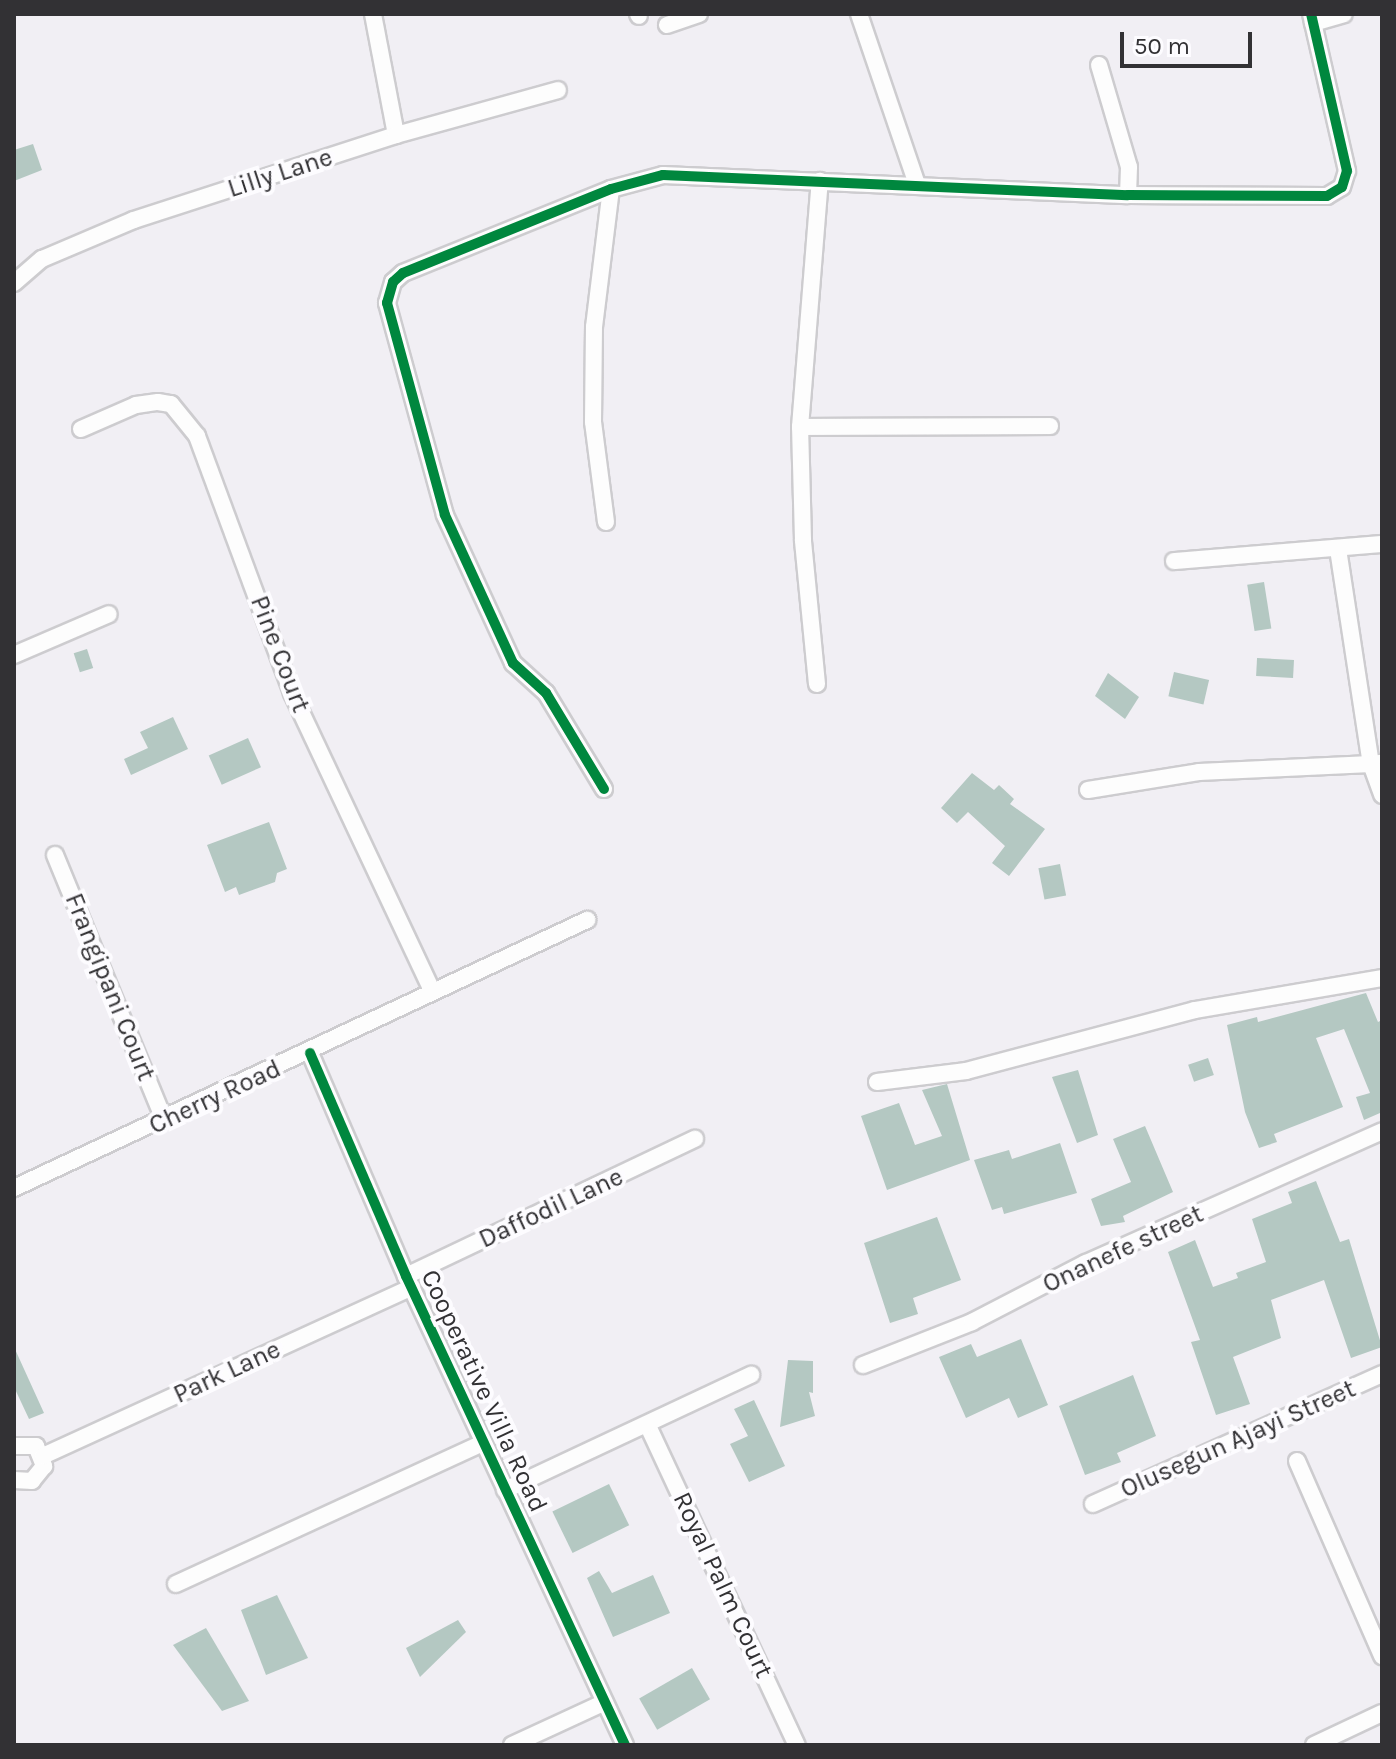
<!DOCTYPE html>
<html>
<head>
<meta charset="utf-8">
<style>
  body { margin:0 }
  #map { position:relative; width:1396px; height:1759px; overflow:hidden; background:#f1eff4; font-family:Karla,sans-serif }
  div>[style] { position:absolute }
  .building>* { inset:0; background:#b4c8c2; transform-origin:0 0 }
  .roads { filter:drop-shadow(2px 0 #cdcccf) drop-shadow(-2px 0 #cdcccf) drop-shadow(0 2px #cdcccf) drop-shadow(0 -2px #cdcccf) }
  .street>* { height:16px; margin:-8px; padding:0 8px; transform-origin:8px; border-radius:8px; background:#fdfdfd }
  .cycleway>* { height:10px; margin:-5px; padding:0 5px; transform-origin:5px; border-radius:5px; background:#00873e }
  span { translate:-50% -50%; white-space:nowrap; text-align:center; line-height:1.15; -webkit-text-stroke:8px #fdfcff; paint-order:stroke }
  .street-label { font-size:26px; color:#323134 }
  .frame { position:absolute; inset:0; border:16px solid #323134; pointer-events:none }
  .scale { position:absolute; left:1120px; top:32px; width:132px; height:36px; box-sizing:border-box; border:4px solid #323134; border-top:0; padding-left:10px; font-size:24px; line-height:28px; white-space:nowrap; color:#323134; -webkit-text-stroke:6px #fdfcff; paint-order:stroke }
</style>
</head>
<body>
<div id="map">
  <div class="building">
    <i style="clip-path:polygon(33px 144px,42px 170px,14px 181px,14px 150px)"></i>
    <i style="left:1264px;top:582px;width:47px;height:17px;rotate:81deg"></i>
    <i style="left:87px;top:649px;width:20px;height:14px;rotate:72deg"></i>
    <i style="left:1294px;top:660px;width:18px;height:37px;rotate:93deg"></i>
    <i style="left:1174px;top:672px;width:36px;height:25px;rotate:13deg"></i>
    <i style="clip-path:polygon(1108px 673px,1139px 697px,1125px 719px,1095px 696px)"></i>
    <i style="clip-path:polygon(173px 717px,188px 749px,131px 775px,124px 759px,148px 748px,140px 732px)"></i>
    <i style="left:248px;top:738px;width:32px;height:43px;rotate:66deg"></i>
    <i style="clip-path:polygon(972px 773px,994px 790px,999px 785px,1014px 799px,1010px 804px,1045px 829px,1009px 876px,992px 863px,1005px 846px,968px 812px,957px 823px,941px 808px)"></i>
    <i style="clip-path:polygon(269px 822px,287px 869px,277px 873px,275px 882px,239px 895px,236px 887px,225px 892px,207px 845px)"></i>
    <i style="left:1060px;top:864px;width:32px;height:22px;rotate:79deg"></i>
    <i style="clip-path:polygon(1366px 993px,1378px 1022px,1382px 1020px,1382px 1117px,1380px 1113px,1364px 1120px,1356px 1097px,1370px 1093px,1344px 1029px,1316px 1038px,1343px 1107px,1274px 1134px,1277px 1142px,1259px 1148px,1245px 1112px,1227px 1025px,1257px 1017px,1258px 1022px)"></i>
    <i style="left:1208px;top:1058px;width:18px;height:21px;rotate:71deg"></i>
    <i style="clip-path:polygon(1078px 1070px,1098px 1135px,1077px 1143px,1052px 1077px)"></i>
    <i style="clip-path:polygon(947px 1084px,970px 1160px,887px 1190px,861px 1116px,899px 1103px,915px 1145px,942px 1136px,922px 1090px)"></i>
    <i style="clip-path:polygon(1145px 1126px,1173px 1192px,1123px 1216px,1125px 1222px,1101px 1226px,1091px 1199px,1131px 1182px,1113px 1139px)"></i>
    <i style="clip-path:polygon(1060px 1143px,1077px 1193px,1004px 1214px,1002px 1207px,992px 1210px,974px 1160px,1009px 1150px,1012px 1159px)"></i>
    <i style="clip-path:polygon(1316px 1181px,1340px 1242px,1349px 1239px,1382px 1347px,1351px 1358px,1324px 1280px,1271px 1300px,1281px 1338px,1233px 1357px,1250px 1404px,1216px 1415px,1191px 1342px,1200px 1340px,1168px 1252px,1195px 1240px,1213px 1287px,1238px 1278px,1236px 1273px,1266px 1262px,1252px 1219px,1292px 1203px,1288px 1192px)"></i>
    <i style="clip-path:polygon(937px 1217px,961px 1280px,913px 1298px,918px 1314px,890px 1323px,864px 1243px)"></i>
    <i style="clip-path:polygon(1021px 1339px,1048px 1405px,1018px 1418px,1009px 1398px,966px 1418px,939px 1357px,971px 1344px,977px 1357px)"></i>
    <i style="clip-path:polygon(14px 1347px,44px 1413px,29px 1419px,14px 1387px)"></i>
    <i style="clip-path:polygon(788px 1360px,813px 1361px,813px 1393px,809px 1392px,815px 1416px,780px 1427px)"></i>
    <i style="clip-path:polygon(1133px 1375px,1156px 1436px,1117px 1453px,1121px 1462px,1085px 1475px,1059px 1406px)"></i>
    <i style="clip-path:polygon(754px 1400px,785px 1466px,749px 1482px,730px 1444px,748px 1436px,734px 1409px)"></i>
    <i style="left:609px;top:1484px;width:46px;height:63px;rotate:64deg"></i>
    <i style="clip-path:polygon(599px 1571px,612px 1593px,653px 1575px,670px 1613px,613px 1637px,587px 1578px)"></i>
    <i style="clip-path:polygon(277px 1595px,308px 1658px,266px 1675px,241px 1610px)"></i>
    <i style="clip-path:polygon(458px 1620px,466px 1632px,420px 1677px,406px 1648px)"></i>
    <i style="clip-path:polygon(206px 1628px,249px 1701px,222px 1711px,173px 1645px)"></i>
    <i style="left:692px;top:1668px;width:36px;height:61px;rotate:60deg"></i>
  </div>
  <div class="roads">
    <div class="street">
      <i style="left:373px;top:14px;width:123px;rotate:79.2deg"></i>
      <i style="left:638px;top:14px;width:2px;rotate:63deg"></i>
      <i style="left:859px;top:14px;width:180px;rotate:71.2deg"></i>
      <i style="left:1313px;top:23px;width:32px;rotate:-16deg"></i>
      <i style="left:667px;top:25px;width:34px;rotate:-19deg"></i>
      <i style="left:1099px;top:65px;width:106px;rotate:73.6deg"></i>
      <i style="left:1129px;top:167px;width:28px;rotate:92deg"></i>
      <i style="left:14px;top:283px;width:37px;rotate:-41deg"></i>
      <i style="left:42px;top:259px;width:100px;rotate:-23deg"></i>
      <i style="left:134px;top:220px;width:275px;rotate:-18deg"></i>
      <i style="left:396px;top:135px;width:168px;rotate:-15.5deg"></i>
      <i style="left:800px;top:427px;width:250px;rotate:-0.2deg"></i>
      <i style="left:81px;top:429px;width:60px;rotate:-23.6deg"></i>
      <i style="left:136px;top:405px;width:22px;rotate:-8deg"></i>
      <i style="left:158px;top:402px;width:13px;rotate:9deg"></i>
      <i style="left:171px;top:404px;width:41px;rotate:50.9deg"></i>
      <i style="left:197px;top:436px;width:274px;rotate:69.7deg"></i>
      <i style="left:292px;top:693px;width:329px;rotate:64.8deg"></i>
      <i style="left:606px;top:522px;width:101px;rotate:-97.4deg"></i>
      <i style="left:593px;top:422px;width:95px;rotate:-89.4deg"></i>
      <i style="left:594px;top:327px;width:139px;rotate:-83deg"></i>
      <i style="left:1338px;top:549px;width:218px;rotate:81.3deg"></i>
      <i style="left:1371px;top:764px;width:9px;rotate:-6deg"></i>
      <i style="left:1174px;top:561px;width:209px;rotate:-4.7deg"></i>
      <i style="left:14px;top:655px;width:103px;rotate:-23.3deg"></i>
      <i style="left:817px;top:684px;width:145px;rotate:-95.6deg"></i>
      <i style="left:803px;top:540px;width:113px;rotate:-91.5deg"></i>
      <i style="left:800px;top:427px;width:247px;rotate:-85.4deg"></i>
      <i style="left:604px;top:789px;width:112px;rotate:-121.1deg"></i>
      <i style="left:546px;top:693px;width:45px;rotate:-137.7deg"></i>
      <i style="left:513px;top:663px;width:163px;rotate:-114.7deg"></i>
      <i style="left:445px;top:515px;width:220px;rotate:-105.3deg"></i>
      <i style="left:387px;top:303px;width:22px;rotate:-74deg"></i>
      <i style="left:393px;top:282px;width:13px;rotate:-42deg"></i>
      <i style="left:403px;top:273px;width:224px;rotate:-22deg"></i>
      <i style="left:611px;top:189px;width:54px;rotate:-15.1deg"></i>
      <i style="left:663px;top:175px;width:465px;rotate:2.5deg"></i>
      <i style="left:1128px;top:195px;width:199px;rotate:0.3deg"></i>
      <i style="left:1327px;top:196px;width:17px;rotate:-31deg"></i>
      <i style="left:1342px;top:187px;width:17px;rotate:-73deg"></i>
      <i style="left:1347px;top:171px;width:161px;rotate:-102.9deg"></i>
      <i style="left:1088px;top:790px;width:112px;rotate:-9.2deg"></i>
      <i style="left:1199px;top:772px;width:172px;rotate:-2.7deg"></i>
      <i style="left:1371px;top:764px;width:33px;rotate:70deg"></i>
      <i style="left:55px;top:855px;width:287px;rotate:67.6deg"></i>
      <i style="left:310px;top:1053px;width:243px;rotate:66.7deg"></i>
      <i style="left:406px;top:1276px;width:518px;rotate:64.97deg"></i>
      <i style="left:877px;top:1082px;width:90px;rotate:-7deg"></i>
      <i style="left:966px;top:1071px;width:237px;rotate:-14.9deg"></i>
      <i style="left:1195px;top:1010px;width:190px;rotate:-9.7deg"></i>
      <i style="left:14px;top:1188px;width:633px;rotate:-25.07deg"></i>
      <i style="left:406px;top:1276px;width:320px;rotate:-25.4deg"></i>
      <i style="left:863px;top:1365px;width:117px;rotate:-21.5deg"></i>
      <i style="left:972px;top:1322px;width:128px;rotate:-27.4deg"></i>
      <i style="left:1086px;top:1263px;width:324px;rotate:-24deg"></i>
      <i style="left:648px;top:1426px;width:352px;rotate:65deg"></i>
      <i style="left:14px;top:1446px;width:22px"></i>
      <i style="left:36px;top:1446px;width:22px;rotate:68deg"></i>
      <i style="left:44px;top:1466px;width:19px;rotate:129deg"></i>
      <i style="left:32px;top:1481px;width:18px;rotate:-177deg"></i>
      <i style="left:43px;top:1456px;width:406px;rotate:-24.6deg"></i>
      <i style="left:1297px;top:1461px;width:213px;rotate:66.4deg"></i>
      <i style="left:505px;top:1490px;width:272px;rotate:-25.1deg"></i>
      <i style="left:1093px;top:1504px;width:317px;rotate:-24.2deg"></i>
      <i style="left:176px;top:1584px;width:338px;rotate:-24.7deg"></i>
      <i style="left:512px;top:1745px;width:102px;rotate:-24.8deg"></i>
      <i style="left:1314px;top:1745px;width:75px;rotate:-25.2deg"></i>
    </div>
  </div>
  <div class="cycleway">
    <i style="left:604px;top:789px;width:112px;rotate:-121.1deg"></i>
    <i style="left:546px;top:693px;width:45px;rotate:-137.7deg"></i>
    <i style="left:513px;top:663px;width:163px;rotate:-114.7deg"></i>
    <i style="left:445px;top:515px;width:220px;rotate:-105.3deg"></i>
    <i style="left:387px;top:303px;width:22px;rotate:-74deg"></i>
    <i style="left:393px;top:282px;width:13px;rotate:-42deg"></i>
    <i style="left:403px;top:273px;width:224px;rotate:-22deg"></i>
    <i style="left:611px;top:189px;width:54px;rotate:-15.1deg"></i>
    <i style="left:663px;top:175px;width:465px;rotate:2.5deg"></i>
    <i style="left:1128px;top:195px;width:199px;rotate:0.3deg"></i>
    <i style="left:1327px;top:196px;width:17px;rotate:-31deg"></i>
    <i style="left:1342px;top:187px;width:17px;rotate:-73deg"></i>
    <i style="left:1347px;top:171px;width:161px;rotate:-102.9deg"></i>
    <i style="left:310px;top:1053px;width:243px;rotate:66.7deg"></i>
    <i style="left:406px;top:1276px;width:518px;rotate:64.97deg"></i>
  </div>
  <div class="street-label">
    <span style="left:280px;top:173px;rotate:-18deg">Lilly Lane</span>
    <span style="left:280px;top:654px;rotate:69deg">Pine Court</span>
    <span style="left:110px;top:987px;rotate:68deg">Frangipani Court</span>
    <span style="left:215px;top:1097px;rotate:-25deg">Cherry Road</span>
    <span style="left:551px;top:1208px;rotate:-25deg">Daffodil Lane</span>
    <span style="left:1123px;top:1249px;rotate:-25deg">Onanefe street</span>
    <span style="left:227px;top:1372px;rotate:-25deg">Park Lane</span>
    <span style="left:484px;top:1391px;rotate:65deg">Cooperative Villa Road</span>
    <span style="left:1238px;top:1439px;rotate:-24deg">Olusegun Ajayi Street</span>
    <span style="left:723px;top:1585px;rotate:65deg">Royal Palm Court</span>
  </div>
  <div class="frame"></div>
  <div class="scale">50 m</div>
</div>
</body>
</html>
